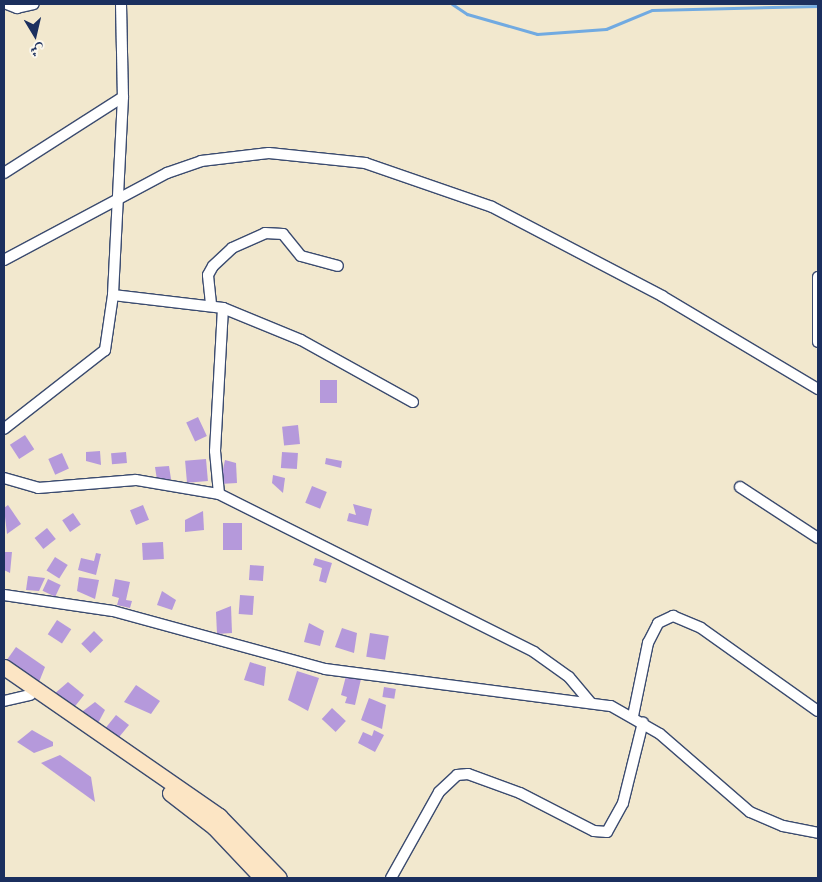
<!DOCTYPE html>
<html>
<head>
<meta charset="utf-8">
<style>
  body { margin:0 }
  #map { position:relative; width:822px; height:882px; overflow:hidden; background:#f2e8ce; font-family:"Old Standard TT",Amiri,serif }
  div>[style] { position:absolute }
  .stream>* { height:3px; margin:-1.5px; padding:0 1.5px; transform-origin:1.5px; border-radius:1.5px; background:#71aae1 }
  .building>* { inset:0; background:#b599db; transform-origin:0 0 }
  .roads { filter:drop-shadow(1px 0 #3b4b6f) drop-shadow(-1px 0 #3b4b6f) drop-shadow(0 1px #3b4b6f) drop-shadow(0 -1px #3b4b6f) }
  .street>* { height:10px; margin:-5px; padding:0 5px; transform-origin:5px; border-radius:5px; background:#fff }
  .secondary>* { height:15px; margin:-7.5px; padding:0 7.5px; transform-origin:7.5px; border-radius:7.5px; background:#fce5c4 }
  span { translate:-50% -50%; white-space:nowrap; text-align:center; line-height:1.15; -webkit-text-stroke:4.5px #fbf7ec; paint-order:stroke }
  .frame { position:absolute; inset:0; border:5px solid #1b2f5e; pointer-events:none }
  .north { position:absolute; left:10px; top:10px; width:50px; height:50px; -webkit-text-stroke:4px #fbf7ec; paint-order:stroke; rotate:171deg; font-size:14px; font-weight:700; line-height:20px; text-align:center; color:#1b2f5e }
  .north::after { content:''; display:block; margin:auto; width:18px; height:22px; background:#1b2f5e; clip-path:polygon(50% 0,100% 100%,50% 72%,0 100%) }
</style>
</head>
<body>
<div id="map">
  <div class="stream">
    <i style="left:452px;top:4px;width:18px;rotate:34deg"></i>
    <i style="left:467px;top:14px;width:73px;rotate:15.9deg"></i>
    <i style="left:537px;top:34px;width:69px;rotate:-4.1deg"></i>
    <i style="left:606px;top:29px;width:50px;rotate:-22.4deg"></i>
    <i style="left:652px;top:10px;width:166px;rotate:-1.4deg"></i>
  </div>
  <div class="building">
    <i style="left:320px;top:380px;width:17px;height:23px"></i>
    <i style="left:198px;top:417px;width:21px;height:13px;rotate:65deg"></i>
    <i style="left:298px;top:425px;width:19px;height:16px;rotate:84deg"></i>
    <i style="left:25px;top:435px;width:17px;height:18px;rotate:57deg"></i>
    <i style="clip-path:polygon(100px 451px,101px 465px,86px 461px,86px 452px)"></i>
    <i style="left:126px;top:452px;width:11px;height:15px;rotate:85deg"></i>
    <i style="left:282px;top:452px;width:16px;height:16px;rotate:4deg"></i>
    <i style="left:62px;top:453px;width:17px;height:15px;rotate:66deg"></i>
    <i style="clip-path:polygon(326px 458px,342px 461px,341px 468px,325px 464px)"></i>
    <i style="left:206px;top:459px;width:22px;height:21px;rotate:85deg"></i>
    <i style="clip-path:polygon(225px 460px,236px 463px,237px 483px,220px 484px)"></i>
    <i style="clip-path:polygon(169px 466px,171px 479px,157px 480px,155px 467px)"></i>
    <i style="clip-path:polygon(273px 475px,285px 478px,283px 493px,272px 483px)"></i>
    <i style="left:312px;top:486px;width:16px;height:18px;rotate:22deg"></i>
    <i style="clip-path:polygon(353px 504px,372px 509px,368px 526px,347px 521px,349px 513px,356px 515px)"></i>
    <i style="clip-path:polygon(8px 505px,21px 524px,7px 534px,4px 508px)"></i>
    <i style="left:143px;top:505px;width:16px;height:14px;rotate:68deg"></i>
    <i style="clip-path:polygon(203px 511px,204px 530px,185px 532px,185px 520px)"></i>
    <i style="left:73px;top:513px;width:14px;height:13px;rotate:56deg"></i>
    <i style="left:223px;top:523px;width:19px;height:27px"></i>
    <i style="left:47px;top:528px;width:14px;height:16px;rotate:51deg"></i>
    <i style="left:163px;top:542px;width:17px;height:21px;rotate:87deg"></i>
    <i style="clip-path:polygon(4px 552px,12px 552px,10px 573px,4px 570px)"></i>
    <i style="clip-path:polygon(96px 553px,101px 554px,96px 575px,78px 570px,81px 558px,94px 561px)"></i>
    <i style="left:55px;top:557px;width:15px;height:16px;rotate:32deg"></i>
    <i style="clip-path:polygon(315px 558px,332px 563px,326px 583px,319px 581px,322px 568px,313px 565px)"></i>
    <i style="left:250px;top:565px;width:14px;height:15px;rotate:4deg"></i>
    <i style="clip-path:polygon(28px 576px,45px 578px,39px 591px,26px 590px)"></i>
    <i style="clip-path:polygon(79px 577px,99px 580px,95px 599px,77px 591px)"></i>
    <i style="left:48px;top:579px;width:14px;height:13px;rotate:25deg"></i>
    <i style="clip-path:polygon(115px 579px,130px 582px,126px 600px,132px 601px,130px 608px,117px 605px,119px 598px,112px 596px)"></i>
    <i style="clip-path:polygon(162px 591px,176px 600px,172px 610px,157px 605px)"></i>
    <i style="left:240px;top:595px;width:14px;height:19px;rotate:4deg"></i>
    <i style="clip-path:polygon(231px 606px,232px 633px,217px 634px,216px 612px)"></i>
    <i style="left:57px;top:620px;width:17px;height:17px;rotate:33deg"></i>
    <i style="clip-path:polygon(309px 623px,324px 631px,320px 646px,304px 642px)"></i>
    <i style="clip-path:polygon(342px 628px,357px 633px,354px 653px,335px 647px)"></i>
    <i style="left:94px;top:631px;width:13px;height:18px;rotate:45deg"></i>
    <i style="left:370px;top:633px;width:19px;height:24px;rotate:9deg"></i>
    <i style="clip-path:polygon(16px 647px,45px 667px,39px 682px,32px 684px,4px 664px)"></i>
    <i style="clip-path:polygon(250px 662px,266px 667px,264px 686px,244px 680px)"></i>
    <i style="clip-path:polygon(297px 671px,319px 678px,308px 711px,288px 700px)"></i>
    <i style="clip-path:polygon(346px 676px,361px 679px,355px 705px,345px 703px,347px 697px,341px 695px)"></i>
    <i style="clip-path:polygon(68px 682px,84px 695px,72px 710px,53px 695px)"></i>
    <i style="clip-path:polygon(136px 685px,160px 701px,151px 714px,124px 702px)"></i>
    <i style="left:384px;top:687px;width:12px;height:10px;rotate:9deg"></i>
    <i style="clip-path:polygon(369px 698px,386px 705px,382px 729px,361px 720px)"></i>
    <i style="clip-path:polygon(95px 702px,105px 710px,96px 727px,79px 714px)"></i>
    <i style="left:332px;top:708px;width:19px;height:15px;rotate:43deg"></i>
    <i style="clip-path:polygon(116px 715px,129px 725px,115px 742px,104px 730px)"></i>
    <i style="clip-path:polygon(32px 730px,53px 742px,53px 746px,34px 753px,17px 742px)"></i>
    <i style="clip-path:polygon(374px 730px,384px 735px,375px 752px,358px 743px,363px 732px,372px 736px)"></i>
    <i style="clip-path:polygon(60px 755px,91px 777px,95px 802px,41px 763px)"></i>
  </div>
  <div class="roads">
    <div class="street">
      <i style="left:7px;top:4px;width:11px;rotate:22deg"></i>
      <i style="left:17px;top:8px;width:17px;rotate:-13deg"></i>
      <i style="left:121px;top:4px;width:93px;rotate:88.8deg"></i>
      <i style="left:4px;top:173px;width:141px;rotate:-32.6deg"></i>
      <i style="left:123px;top:97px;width:198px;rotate:92.9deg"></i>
      <i style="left:113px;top:295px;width:56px;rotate:98.3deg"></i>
      <i style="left:105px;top:350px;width:128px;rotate:142deg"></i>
      <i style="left:4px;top:260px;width:185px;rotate:-28.1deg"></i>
      <i style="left:167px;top:173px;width:36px;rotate:-19deg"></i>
      <i style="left:201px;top:161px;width:68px;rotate:-6.7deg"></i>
      <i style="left:269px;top:153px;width:97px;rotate:5.9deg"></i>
      <i style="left:365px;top:163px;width:134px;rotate:19.1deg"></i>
      <i style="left:492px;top:207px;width:192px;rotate:27.6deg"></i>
      <i style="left:662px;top:296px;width:182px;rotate:30.8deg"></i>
      <i style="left:818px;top:277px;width:65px;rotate:90deg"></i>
      <i style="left:113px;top:295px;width:111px;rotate:6.7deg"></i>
      <i style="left:223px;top:308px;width:84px;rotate:22.3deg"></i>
      <i style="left:301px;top:340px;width:128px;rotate:29deg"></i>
      <i style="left:211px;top:304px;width:29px;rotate:-96deg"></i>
      <i style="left:208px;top:275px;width:10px;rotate:-61deg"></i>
      <i style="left:213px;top:266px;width:26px;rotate:-43deg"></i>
      <i style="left:232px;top:248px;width:36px;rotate:-24deg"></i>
      <i style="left:265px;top:233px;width:18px;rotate:3deg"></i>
      <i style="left:283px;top:234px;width:28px;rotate:51deg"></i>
      <i style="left:301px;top:256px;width:38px;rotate:15deg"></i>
      <i style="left:4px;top:478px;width:35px;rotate:16deg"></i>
      <i style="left:38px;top:488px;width:98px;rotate:-4.7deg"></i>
      <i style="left:136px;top:480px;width:84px;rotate:9.6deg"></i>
      <i style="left:219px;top:494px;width:352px;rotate:26.6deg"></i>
      <i style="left:534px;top:652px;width:43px;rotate:35.5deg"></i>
      <i style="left:569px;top:677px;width:33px;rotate:50deg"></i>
      <i style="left:740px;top:487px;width:93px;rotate:33.2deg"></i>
      <i style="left:219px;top:494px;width:43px;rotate:-95.3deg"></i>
      <i style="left:215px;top:451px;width:143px;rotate:-86.8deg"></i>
      <i style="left:4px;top:595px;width:110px;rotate:8.4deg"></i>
      <i style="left:113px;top:611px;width:220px;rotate:15.3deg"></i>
      <i style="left:325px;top:669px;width:288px;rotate:7.4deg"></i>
      <i style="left:611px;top:706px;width:56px;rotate:29.7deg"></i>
      <i style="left:660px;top:734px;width:119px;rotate:40.9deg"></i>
      <i style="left:750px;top:812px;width:36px;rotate:23deg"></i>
      <i style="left:783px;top:826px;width:36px;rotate:11deg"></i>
      <i style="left:4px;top:701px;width:27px;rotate:-13deg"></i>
      <i style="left:633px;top:716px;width:75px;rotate:-78.4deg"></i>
      <i style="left:648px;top:643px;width:22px;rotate:-63deg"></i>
      <i style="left:658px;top:623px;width:17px;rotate:-25deg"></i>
      <i style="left:673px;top:616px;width:30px;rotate:23deg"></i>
      <i style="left:701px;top:628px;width:143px;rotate:35.4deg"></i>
      <i style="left:391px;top:878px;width:98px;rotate:-60.8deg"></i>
      <i style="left:439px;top:792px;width:25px;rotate:-43deg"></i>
      <i style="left:457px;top:775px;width:11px;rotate:-5deg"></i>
      <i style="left:468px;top:774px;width:55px;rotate:20.1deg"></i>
      <i style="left:520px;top:793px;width:83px;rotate:27.2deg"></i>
      <i style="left:594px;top:831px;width:13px;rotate:4deg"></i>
      <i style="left:607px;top:832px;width:33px;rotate:-61deg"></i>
      <i style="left:623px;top:803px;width:83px;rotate:-76.1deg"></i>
    </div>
    <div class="secondary">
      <i style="left:4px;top:667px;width:262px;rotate:34.7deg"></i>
      <i style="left:219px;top:816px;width:86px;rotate:45.9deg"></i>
      <i style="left:170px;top:793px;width:56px;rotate:37.7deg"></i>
      <i style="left:214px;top:827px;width:70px;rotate:46.7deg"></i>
    </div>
  </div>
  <div class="frame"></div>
  <div class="north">ش</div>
</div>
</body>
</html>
